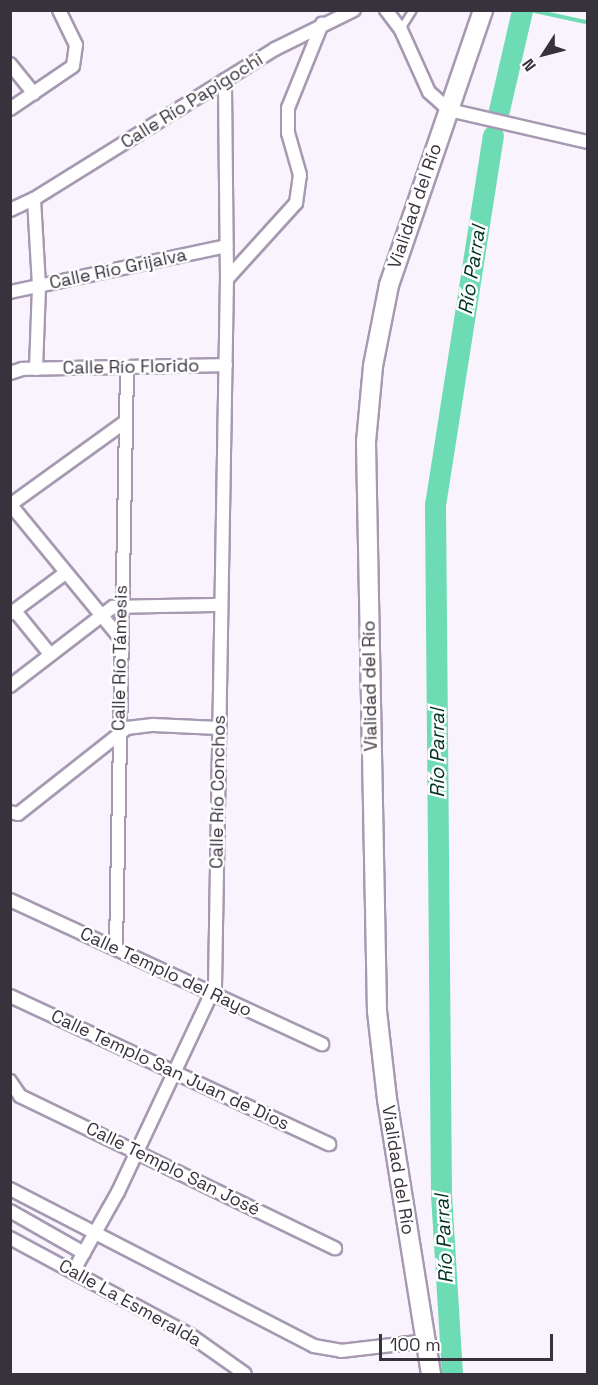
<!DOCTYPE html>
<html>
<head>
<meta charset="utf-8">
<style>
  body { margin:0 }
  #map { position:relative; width:598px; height:1385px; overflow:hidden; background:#f8f3fd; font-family:"Space Grotesk",sans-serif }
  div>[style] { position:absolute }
  .stream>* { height:4px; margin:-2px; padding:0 2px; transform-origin:2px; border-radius:2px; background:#6ddcb4 }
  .river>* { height:21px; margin:-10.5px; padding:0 10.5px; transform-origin:10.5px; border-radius:10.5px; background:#6ddcb4 }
  .roads { filter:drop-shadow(2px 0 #a699b1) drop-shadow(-2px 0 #a699b1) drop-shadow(0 2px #a699b1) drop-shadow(0 -2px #a699b1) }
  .service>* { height:6px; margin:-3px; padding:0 3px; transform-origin:3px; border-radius:3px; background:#fff }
  .minor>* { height:12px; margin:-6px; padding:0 6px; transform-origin:6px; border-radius:6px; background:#fff }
  .secondary>* { height:18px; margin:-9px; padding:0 9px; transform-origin:9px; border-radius:9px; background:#fff }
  span { translate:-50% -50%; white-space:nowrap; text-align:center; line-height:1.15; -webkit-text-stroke:5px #fff; paint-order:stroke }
  .street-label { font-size:18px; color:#37323c }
  .water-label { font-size:20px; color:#003324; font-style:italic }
  .frame { position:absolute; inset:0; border:12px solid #37323c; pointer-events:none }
  .north { position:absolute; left:514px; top:24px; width:60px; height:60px; -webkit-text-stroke:4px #fff; paint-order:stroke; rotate:234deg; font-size:16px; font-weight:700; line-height:24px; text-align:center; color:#37323c }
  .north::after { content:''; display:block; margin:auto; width:21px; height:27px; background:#37323c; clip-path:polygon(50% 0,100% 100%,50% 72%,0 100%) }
  .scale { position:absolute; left:379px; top:1334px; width:174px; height:27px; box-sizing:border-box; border:3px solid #37323c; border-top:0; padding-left:8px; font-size:18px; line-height:21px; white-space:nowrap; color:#37323c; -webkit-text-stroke:4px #fff; paint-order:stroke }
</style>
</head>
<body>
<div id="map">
  <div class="stream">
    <i style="left:530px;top:10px;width:57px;rotate:12.1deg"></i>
  </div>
  <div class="river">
    <i style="left:499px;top:110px;width:103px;rotate:-77deg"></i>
    <i style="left:452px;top:1374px;width:179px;rotate:-93.5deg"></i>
    <i style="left:441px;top:1195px;width:690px;rotate:-90.5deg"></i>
    <i style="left:435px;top:505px;width:374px;rotate:-81.1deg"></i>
  </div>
  <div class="roads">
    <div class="service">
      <i style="left:401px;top:29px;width:22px;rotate:-58deg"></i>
    </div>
    <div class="minor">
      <i style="left:386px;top:10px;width:25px;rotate:53deg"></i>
      <i style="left:401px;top:30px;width:68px;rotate:65.7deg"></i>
      <i style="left:429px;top:92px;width:27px;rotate:42deg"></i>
      <i style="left:449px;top:110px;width:143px;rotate:13deg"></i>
      <i style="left:10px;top:64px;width:38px;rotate:51deg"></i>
      <i style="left:10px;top:109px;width:76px;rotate:-34.3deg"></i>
      <i style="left:73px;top:66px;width:21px;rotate:-82deg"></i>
      <i style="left:76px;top:45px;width:39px;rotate:-116deg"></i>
      <i style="left:34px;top:199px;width:88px;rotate:86.7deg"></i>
      <i style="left:39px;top:287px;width:82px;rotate:92.1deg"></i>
      <i style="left:10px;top:210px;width:26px;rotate:-25deg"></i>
      <i style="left:34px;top:199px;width:284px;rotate:-31.9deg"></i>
      <i style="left:275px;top:49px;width:88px;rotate:-26.3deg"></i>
      <i style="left:227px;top:279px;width:103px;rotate:-47.8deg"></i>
      <i style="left:296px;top:203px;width:28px;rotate:-82deg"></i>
      <i style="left:300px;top:175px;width:44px;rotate:-105.9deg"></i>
      <i style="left:288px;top:133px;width:25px;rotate:-90deg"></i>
      <i style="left:288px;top:108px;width:91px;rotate:-68deg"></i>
      <i style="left:10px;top:292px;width:221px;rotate:-12deg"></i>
      <i style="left:10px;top:373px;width:13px;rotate:-18deg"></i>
      <i style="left:22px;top:369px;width:204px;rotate:-1.1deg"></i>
      <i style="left:10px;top:504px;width:173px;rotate:50.6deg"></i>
      <i style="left:10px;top:505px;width:142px;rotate:-35.8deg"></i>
      <i style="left:15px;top:611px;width:55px;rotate:50.9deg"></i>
      <i style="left:10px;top:614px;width:67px;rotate:-36.5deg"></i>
      <i style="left:10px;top:686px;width:130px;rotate:-37.5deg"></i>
      <i style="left:113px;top:607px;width:108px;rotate:-1.1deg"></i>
      <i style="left:10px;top:812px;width:8px;rotate:14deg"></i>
      <i style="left:18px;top:814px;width:139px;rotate:-38.3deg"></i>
      <i style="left:127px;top:728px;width:26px;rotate:-7deg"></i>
      <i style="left:153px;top:725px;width:66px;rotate:2.6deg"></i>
      <i style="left:10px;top:900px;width:344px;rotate:24.8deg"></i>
      <i style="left:116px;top:948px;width:580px;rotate:-88.91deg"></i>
      <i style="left:10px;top:996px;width:352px;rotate:24.9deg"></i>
      <i style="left:10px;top:1081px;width:18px;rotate:56deg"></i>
      <i style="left:20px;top:1096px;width:350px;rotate:25.8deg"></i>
      <i style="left:10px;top:1189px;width:342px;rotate:27.3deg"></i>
      <i style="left:314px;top:1346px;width:27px;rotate:10deg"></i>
      <i style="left:341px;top:1351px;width:86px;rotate:-6.7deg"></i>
      <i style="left:10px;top:1211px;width:85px;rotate:29.6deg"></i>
      <i style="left:10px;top:1238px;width:204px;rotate:28.3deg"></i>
      <i style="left:190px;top:1335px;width:67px;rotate:35.3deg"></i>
      <i style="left:74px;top:1270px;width:90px;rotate:-60.6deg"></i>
      <i style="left:118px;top:1192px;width:228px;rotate:-64.8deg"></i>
      <i style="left:215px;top:986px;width:707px;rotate:-89.03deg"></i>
      <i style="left:227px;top:279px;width:199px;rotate:-90.6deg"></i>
    </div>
    <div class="secondary">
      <i style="left:431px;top:1374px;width:278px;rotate:-99.1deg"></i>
      <i style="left:387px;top:1099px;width:89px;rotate:-96.5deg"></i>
      <i style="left:377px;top:1011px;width:569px;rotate:-91.11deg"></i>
      <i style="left:366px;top:442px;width:76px;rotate:-84.7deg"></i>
      <i style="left:373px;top:366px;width:83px;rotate:-78.8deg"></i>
      <i style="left:389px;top:285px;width:291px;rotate:-71.1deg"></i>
    </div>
  </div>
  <div class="street-label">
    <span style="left:192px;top:101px;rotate:-32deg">Calle Río Papigochi</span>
    <span style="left:415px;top:206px;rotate:-71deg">Vialidad del Río</span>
    <span style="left:118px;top:269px;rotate:-12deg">Calle Río Grijalva</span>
    <span style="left:131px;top:367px;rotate:-1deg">Calle Río Florido</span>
    <span style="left:120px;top:658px;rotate:-89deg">Calle Río Támesis</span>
    <span style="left:370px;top:686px;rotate:-91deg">Vialidad del Río</span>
    <span style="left:218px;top:792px;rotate:-89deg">Calle Río Conchos</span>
    <span style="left:166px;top:972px;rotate:25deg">Calle Templo del Rayo</span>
    <span style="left:170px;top:1070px;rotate:25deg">Calle Templo San Juan de Dios</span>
    <span style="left:173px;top:1169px;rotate:26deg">Calle Templo San José</span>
    <span style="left:398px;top:1170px;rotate:81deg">Vialidad del Río</span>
    <span style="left:130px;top:1303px;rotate:29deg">Calle La Esmeralda</span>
  </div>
  <div class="water-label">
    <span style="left:472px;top:270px;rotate:-81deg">Río Parral</span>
    <span style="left:437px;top:753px;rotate:-90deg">Río Parral</span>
    <span style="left:444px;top:1239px;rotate:-93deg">Río Parral</span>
  </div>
  <div class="frame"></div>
  <div class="north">N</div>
  <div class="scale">100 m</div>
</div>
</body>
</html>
